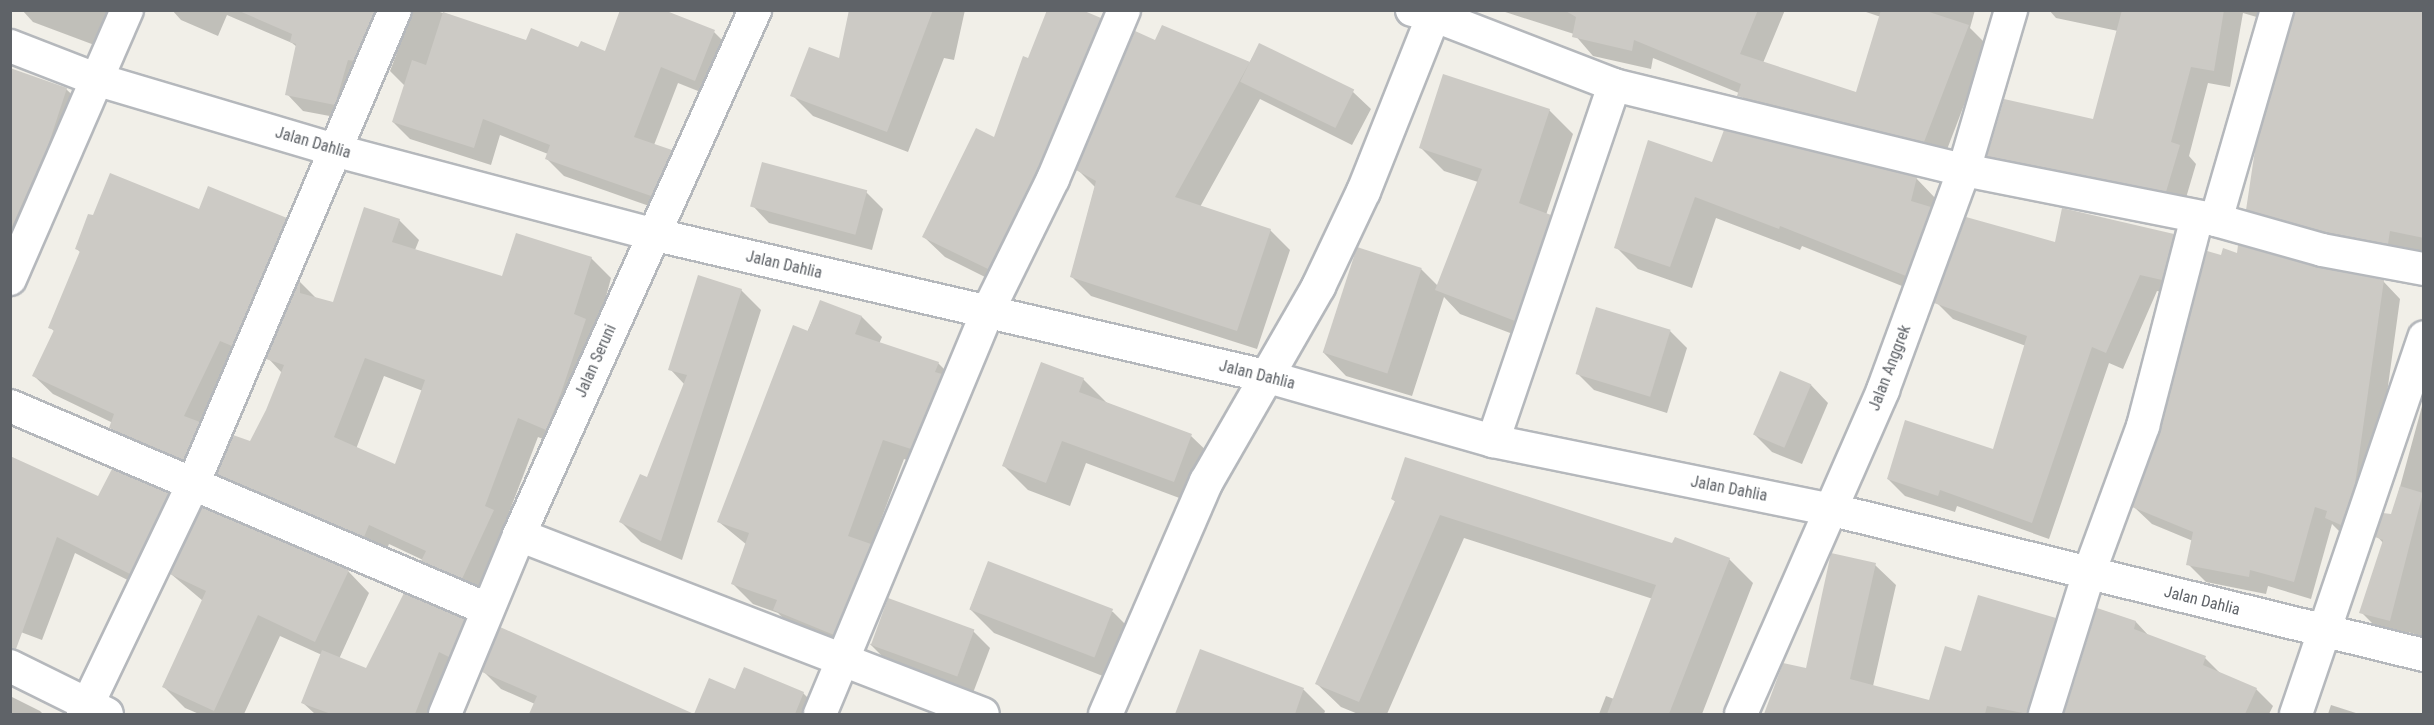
<!DOCTYPE html>
<html>
<head>
<meta charset="utf-8">
<style>
  body { margin:0 }
  #map { position:relative; width:2434px; height:725px; overflow:hidden; background:#f1efe8; font-family:"Roboto Condensed",sans-serif }
  div>[style] { position:absolute }
  .shadow>* { inset:0; background:#0003 }
  .building>* { inset:0; background:#cccac5; transform-origin:0 0 }
  .roads { filter:drop-shadow(2px 0 #b5b8bc) drop-shadow(-2px 0 #b5b8bc) drop-shadow(0 2px #b5b8bc) drop-shadow(0 -2px #b5b8bc) }
  .street>* { height:32px; margin:-16px; padding:0 16px; transform-origin:16px; border-radius:16px; background:#fff }
  .secondary>* { height:33px; margin:-16.5px; padding:0 16.5px; transform-origin:16.5px; border-radius:16.5px; background:#fff }
  span { translate:-50% -50%; white-space:nowrap; text-align:center; line-height:1.15; -webkit-text-stroke:4.5px #fff; paint-order:stroke }
  .street-label { font-size:16px; color:#5f6368 }
  .frame { position:absolute; inset:0; border:12px solid #5f6368; pointer-events:none }
</style>
</head>
<body>
<div id="map">
  <div class="shadow">
    <i style="clip-path:polygon(22px 10px,138px 10px,121px 55px,33px 22px)"></i>
    <i style="clip-path:polygon(172px 10px,407px 10px,351px 120px,303px 111px,287px 94px,297px 47px,292px 43px,227px 15px,218px 36px,181px 20px)"></i>
    <i style="clip-path:polygon(413px 10px,434px 10px,527px 42px,605px 53px,714px 32px,731px 49px,713px 97px,678px 83px,654px 145px,671px 151px,688px 168px,669px 213px,564px 176px,547px 159px,548px 154px,500px 135px,491px 165px,410px 139px,393px 122px,405px 86px,390px 71px)"></i>
    <i style="clip-path:polygon(851px 10px,965px 10px,954px 60px,944px 58px,908px 152px,813px 116px,792px 95px,840px 60px)"></i>
    <i style="clip-path:polygon(1785px 10px,1763px 63px,1857px 94px,1881px 17px,1860px 10px,1975px 10px,1970px 28px,1987px 45px,1943px 160px,1758px 115px,1739px 93px,1653px 58px,1651px 69px,1593px 56px,1574px 34px,1499px 10px)"></i>
    <i style="clip-path:polygon(2049px 10px,2293px 10px,2282px 13px,2277px 23px,2243px 13px,2230px 87px,2208px 83px,2189px 156px,2196px 164px,2183px 208px,2006px 173px,1989px 156px,2094px 121px,2118px 31px,2056px 18px)"></i>
    <i style="clip-path:polygon(2424px 10px,2424px 251px,2407px 248px,2405px 260px,2264px 226px,2247px 209px)"></i>
    <i style="clip-path:polygon(1100px 19px,1121px 40px,1009px 289px,945px 257px,924px 237px,995px 139px,1029px 60px)"></i>
    <i style="clip-path:polygon(1156px 42px,1249px 63px,1260px 45px,1353px 92px,1371px 109px,1352px 145px,1260px 99px,1200px 207px,1270px 230px,1290px 250px,1257px 349px,1091px 296px,1071px 276px,1095px 187px,1078px 170px)"></i>
    <i style="clip-path:polygon(10px 70px,66px 89px,86px 108px,10px 284px)"></i>
    <i style="clip-path:polygon(1549px 110px,1573px 134px,1546px 215px,1574px 241px,1539px 344px,1460px 314px,1444px 297px,1412px 396px,1346px 376px,1323px 352px,1421px 269px,1438px 286px,1478px 182px,1444px 171px,1421px 148px)"></i>
    <i style="clip-path:polygon(1713px 164px,1916px 178px,1937px 200px,1927px 296px,1802px 246px,1800px 250px,1716px 218px,1692px 288px,1638px 269px,1616px 247px)"></i>
    <i style="clip-path:polygon(866px 192px,883px 209px,872px 250px,769px 223px,752px 205px)"></i>
    <i style="clip-path:polygon(200px 211px,286px 219px,305px 238px,202px 478px,130px 446px,111px 427px,113px 423px,53px 394px,34px 376px,55px 332px,50px 327px,81px 253px,77px 249px)"></i>
    <i style="clip-path:polygon(evenodd,399px 220px,419px 240px,415px 250px,503px 278px,591px 258px,611px 278px,566px 448px,538px 437px,505px 523px,513px 531px,482px 598px,442px 581px,423px 560px,389px 544px,384px 556px,238px 494px,218px 474px,251px 443px,268px 410px,282px 373px,268px 358px,300px 282px,317px 299px,334px 303px,399px 220px,384px 376px,423px 391px,396px 466px,356px 449px,384px 376px)"></i>
    <i style="clip-path:polygon(2173px 235px,2190px 252px,2179px 296px,2157px 291px,2123px 369px,2109px 363px,2049px 539px,1957px 506px,1955px 512px,1905px 496px,1888px 479px,1994px 450px,2026px 346px,1953px 319px,1936px 302px,2056px 244px)"></i>
    <i style="clip-path:polygon(2238px 255px,2383px 281px,2400px 299px,2372px 502px,2344px 536px,2332px 524px,2311px 599px,2268px 586px,2266px 594px,2206px 582px,2188px 564px,2193px 541px,2152px 524px,2134px 507px,2222px 256px)"></i>
    <i style="clip-path:polygon(741px 290px,761px 310px,682px 560px,641px 542px,621px 522px,648px 479px,685px 385px,670px 369px)"></i>
    <i style="clip-path:polygon(821px 302px,862px 317px,882px 337px,879px 344px,938px 363px,958px 383px,931px 469px,904px 459px,871px 546px,891px 566px,854px 654px,795px 630px,778px 613px,753px 604px,733px 584px,747px 545px,719px 522px)"></i>
    <i style="clip-path:polygon(1670px 331px,1687px 348px,1667px 413px,1594px 390px,1577px 373px)"></i>
    <i style="clip-path:polygon(1781px 373px,1811px 385px,1828px 403px,1802px 464px,1772px 452px,1755px 435px)"></i>
    <i style="clip-path:polygon(1083px 379px,1107px 403px,1191px 436px,1215px 459px,1198px 505px,1086px 463px,1070px 506px,1028px 490px,1004px 466px)"></i>
    <i style="clip-path:polygon(2424px 399px,2424px 637px,2408px 632px,2407px 637px,2378px 629px,2361px 612px,2383px 543px,2377px 536px,2392px 516px)"></i>
    <i style="clip-path:polygon(10px 457px,99px 498px,168px 494px,185px 511px,147px 590px,75px 553px,42px 640px,10px 628px)"></i>
    <i style="clip-path:polygon(1392px 499px,1673px 545px,1729px 559px,1753px 583px,1702px 714px,1599px 714px,1606px 696px,1614px 699px,1653px 599px,1464px 538px,1387px 714px,1358px 714px,1341px 707px,1317px 684px,1396px 502px)"></i>
    <i style="clip-path:polygon(988px 563px,1113px 612px,1136px 635px,1118px 682px,994px 633px,970px 609px)"></i>
    <i style="clip-path:polygon(1875px 565px,1896px 585px,1873px 686px,1930px 701px,1962px 653px,2055px 619px,2076px 639px,2054px 714px,1765px 714px,1784px 664px,1807px 670px)"></i>
    <i style="clip-path:polygon(348px 571px,369px 593px,339px 659px,367px 670px,464px 620px,481px 637px,438px 714px,315px 714px,302px 702px,322px 655px,280px 636px,244px 714px,199px 714px,185px 708px,164px 687px,203px 601px,171px 574px)"></i>
    <i style="clip-path:polygon(2098px 610px,2136px 622px,2149px 636px,2205px 658px,2223px 676px,2256px 689px,2273px 706px,2269px 714px,2065px 714px)"></i>
    <i style="clip-path:polygon(501px 629px,690px 714px,531px 714px,535px 704px,501px 689px,484px 672px)"></i>
    <i style="clip-path:polygon(973px 631px,990px 648px,973px 693px,887px 661px,870px 644px)"></i>
    <i style="clip-path:polygon(1201px 651px,1304px 690px,1325px 711px,1324px 714px,1177px 714px)"></i>
    <i style="clip-path:polygon(710px 680px,736px 691px,803px 693px,820px 710px,818px 714px,695px 714px)"></i>
    <i style="clip-path:polygon(10px 696px,40px 711px,43px 714px,10px 714px)"></i>
    <i style="clip-path:polygon(2331px 705px,2359px 714px,2328px 714px)"></i>
  </div>
  <div class="building">
    <i style="clip-path:polygon(237px 10px,375px 10px,354px 61px,348px 60px,335px 105px,285px 95px,296px 44px,290px 42px,292px 34px)"></i>
    <i style="clip-path:polygon(620px 10px,664px 10px,715px 30px,695px 81px,661px 67px,634px 137px,672px 150px,651px 196px,545px 159px,550px 145px,483px 119px,474px 148px,392px 122px,412px 60px,426px 65px,443px 12px,526px 40px,531px 28px,578px 47px,581px 41px,605px 51px)"></i>
    <i style="clip-path:polygon(849px 10px,933px 10px,887px 132px,790px 96px,809px 47px,839px 58px)"></i>
    <i style="clip-path:polygon(1047px 10px,1082px 10px,1101px 18px,1037px 172px,988px 269px,922px 237px,976px 128px,994px 137px,1023px 56px,1028px 58px)"></i>
    <i style="clip-path:polygon(1564px 10px,1758px 10px,1740px 54px,1856px 92px,1881px 10px,1923px 10px,1969px 25px,1924px 142px,1737px 96px,1741px 84px,1634px 40px,1632px 51px,1572px 37px,1576px 17px)"></i>
    <i style="clip-path:polygon(2122px 10px,2224px 10px,2214px 71px,2191px 67px,2171px 142px,2180px 145px,2166px 192px,1987px 156px,2004px 99px,2093px 119px)"></i>
    <i style="clip-path:polygon(2294px 10px,2424px 10px,2424px 238px,2390px 231px,2388px 244px,2326px 232px,2246px 210px,2255px 150px)"></i>
    <i style="clip-path:polygon(1162px 25px,1250px 62px,1175px 197px,1271px 229px,1237px 331px,1070px 277px,1096px 181px,1076px 170px,1135px 31px,1155px 40px)"></i>
    <i style="left:1259px;top:43px;width:106px;height:43px;rotate:26deg"></i>
    <i style="clip-path:polygon(10px 68px,67px 88px,48px 146px,10px 231px)"></i>
    <i style="clip-path:polygon(1443px 74px,1550px 109px,1519px 203px,1551px 215px,1515px 321px,1435px 290px,1482px 169px,1419px 148px)"></i>
    <i style="clip-path:polygon(1724px 130px,1917px 177px,1911px 201px,1931px 207px,1906px 276px,1780px 226px,1779px 229px,1695px 197px,1670px 267px,1614px 248px,1648px 140px,1712px 162px)"></i>
    <i style="left:762px;top:162px;width:109px;height:46px;rotate:15deg"></i>
    <i style="clip-path:polygon(110px 173px,199px 209px,208px 186px,287px 218px,232px 346px,220px 341px,184px 416px,200px 422px,184px 460px,109px 428px,114px 414px,32px 376px,54px 330px,48px 328px,80px 251px,75px 249px,88px 214px,93px 215px)"></i>
    <i style="clip-path:polygon(evenodd,364px 207px,400px 219px,392px 242px,502px 276px,516px 233px,592px 257px,574px 314px,586px 319px,561px 393px,546px 430px,518px 418px,485px 506px,494px 510px,462px 579px,421px 561px,426px 551px,369px 525px,364px 537px,217px 474px,233px 435px,250px 441px,266px 410px,284px 365px,266px 359px,300px 279px,300px 293px,333px 302px,364px 207px,365px 358px,425px 380px,395px 464px,334px 437px,365px 358px)"></i>
    <i style="clip-path:polygon(2062px 208px,2174px 234px,2162px 280px,2140px 275px,2106px 353px,2092px 347px,2032px 523px,1940px 490px,1938px 496px,1887px 479px,1905px 420px,1993px 449px,2027px 336px,1934px 303px,1966px 217px,2055px 242px)"></i>
    <i style="clip-path:polygon(2238px 245px,2317px 267px,2384px 280px,2355px 484px,2341px 525px,2325px 518px,2327px 511px,2315px 507px,2294px 582px,2250px 570px,2249px 577px,2186px 565px,2193px 532px,2132px 507px,2160px 430px,2207px 251px,2221px 255px,2223px 248px,2237px 253px)"></i>
    <i style="left:1357px;top:247px;width:68px;height:111px;rotate:18deg"></i>
    <i style="clip-path:polygon(698px 275px,742px 289px,661px 541px,619px 522px,640px 474px,647px 477px,687px 375px,668px 370px)"></i>
    <i style="clip-path:polygon(820px 300px,862px 316px,855px 334px,939px 362px,935px 372px,942px 374px,911px 449px,883px 440px,848px 536px,871px 544px,834px 635px,773px 610px,777px 600px,731px 584px,749px 533px,717px 522px,793px 325px,808px 331px)"></i>
    <i style="left:1596px;top:307px;width:78px;height:70px;rotate:17deg"></i>
    <i style="clip-path:polygon(1041px 362px,1084px 378px,1079px 392px,1192px 434px,1174px 482px,1062px 441px,1046px 483px,1002px 466px)"></i>
    <i style="left:1780px;top:371px;width:34px;height:69px;rotate:23deg"></i>
    <i style="clip-path:polygon(10px 456px,98px 496px,112px 469px,169px 493px,130px 574px,57px 537px,16px 649px,10px 648px)"></i>
    <i style="clip-path:polygon(1405px 457px,1672px 543px,1675px 537px,1730px 558px,1669px 714px,1607px 714px,1656px 585px,1440px 515px,1359px 702px,1315px 684px,1395px 501px,1391px 499px)"></i>
    <i style="clip-path:polygon(2400px 486px,2423px 493px,2390px 621px,2359px 613px,2383px 540px,2375px 537px,2383px 513px,2391px 514px)"></i>
    <i style="clip-path:polygon(202px 507px,349px 570px,315px 642px,258px 615px,214px 711px,162px 687px,206px 591px,170px 574px)"></i>
    <i style="clip-path:polygon(1831px 553px,1876px 563px,1850px 679px,1929px 700px,1945px 646px,1961px 651px,1978px 595px,2056px 618px,2028px 714px,1987px 706px,1985px 714px,1764px 714px,1783px 663px,1806px 668px)"></i>
    <i style="left:988px;top:561px;width:134px;height:52px;rotate:21deg"></i>
    <i style="clip-path:polygon(404px 593px,465px 619px,449px 657px,439px 652px,415px 714px,331px 714px,301px 703px,322px 650px,366px 668px)"></i>
    <i style="left:888px;top:598px;width:92px;height:50px;rotate:20deg"></i>
    <i style="clip-path:polygon(2097px 608px,2136px 621px,2134px 629px,2206px 656px,2203px 665px,2257px 688px,2245px 714px,2064px 714px)"></i>
    <i style="clip-path:polygon(500px 627px,694px 714px,709px 678px,735px 689px,744px 667px,804px 692px,795px 714px,529px 714px,537px 696px,482px 672px)"></i>
    <i style="clip-path:polygon(1200px 649px,1304px 688px,1295px 714px,1175px 714px)"></i>
  </div>
  <div class="roads">
    <div class="street">
      <i style="left:1412px;top:10px;width:22px;rotate:13deg"></i>
      <i style="left:1433px;top:15px;width:194px;rotate:21.1deg"></i>
      <i style="left:1614px;top:85px;width:360px;rotate:13.7deg"></i>
      <i style="left:1964px;top:170px;width:257px;rotate:11.2deg"></i>
      <i style="left:2216px;top:220px;width:110px;rotate:15.8deg"></i>
      <i style="left:2322px;top:250px;width:104px;rotate:10.6deg"></i>
      <i style="left:10px;top:46px;width:91px;rotate:21.2deg"></i>
      <i style="left:95px;top:79px;width:249px;rotate:16.5deg"></i>
      <i style="left:334px;top:150px;width:329px;rotate:14.8deg"></i>
      <i style="left:652px;top:234px;width:629px;rotate:13.04deg"></i>
      <i style="left:1265px;top:376px;width:237px;rotate:15.9deg"></i>
      <i style="left:1493px;top:441px;width:347px;rotate:11.5deg"></i>
      <i style="left:1833px;top:510px;width:609px;rotate:13.79deg"></i>
      <i style="left:2216px;top:220px;width:219px;rotate:-73.8deg"></i>
      <i style="left:10px;top:279px;width:293px;rotate:-66.5deg"></i>
      <i style="left:10px;top:406px;width:518px;rotate:23.05deg"></i>
      <i style="left:1493px;top:441px;width:376px;rotate:-71.2deg"></i>
      <i style="left:519px;top:535px;width:497px;rotate:21.1deg"></i>
      <i style="left:10px;top:666px;width:108px;rotate:26.3deg"></i>
      <i style="left:83px;top:714px;width:255px;rotate:-64.4deg"></i>
      <i style="left:193px;top:484px;width:515px;rotate:-66.92deg"></i>
      <i style="left:445px;top:714px;width:194px;rotate:-67.5deg"></i>
      <i style="left:519px;top:535px;width:576px;rotate:-65.79deg"></i>
      <i style="left:820px;top:714px;width:434px;rotate:-67.4deg"></i>
      <i style="left:987px;top:313px;width:149px;rotate:-63.8deg"></i>
      <i style="left:1053px;top:179px;width:183px;rotate:-67.2deg"></i>
      <i style="left:1741px;top:714px;width:354px;rotate:-66.3deg"></i>
      <i style="left:1883px;top:390px;width:234px;rotate:-69.8deg"></i>
      <i style="left:1964px;top:170px;width:167px;rotate:-73.6deg"></i>
      <i style="left:2045px;top:714px;width:148px;rotate:-72.7deg"></i>
      <i style="left:2089px;top:573px;width:157px;rotate:-69.8deg"></i>
      <i style="left:2143px;top:426px;width:216px;rotate:-75.5deg"></i>
      <i style="left:2296px;top:714px;width:398px;rotate:-71.2deg"></i>
    </div>
    <div class="secondary">
      <i style="left:1105px;top:714px;width:254px;rotate:-66.6deg"></i>
      <i style="left:1206px;top:481px;width:225px;rotate:-60.1deg"></i>
      <i style="left:1318px;top:286px;width:105px;rotate:-64.7deg"></i>
      <i style="left:1363px;top:191px;width:195px;rotate:-68.3deg"></i>
    </div>
  </div>
  <div class="street-label">
    <span style="left:313px;top:143px;rotate:16deg">Jalan Dahlia</span>
    <span style="left:784px;top:265px;rotate:13deg">Jalan Dahlia</span>
    <span style="left:596px;top:361px;rotate:-66deg">Jalan Seruni</span>
    <span style="left:1890px;top:368px;rotate:-69deg">Jalan Anggrek</span>
    <span style="left:1257px;top:375px;rotate:14deg">Jalan Dahlia</span>
    <span style="left:1729px;top:489px;rotate:11deg">Jalan Dahlia</span>
    <span style="left:2202px;top:601px;rotate:14deg">Jalan Dahlia</span>
  </div>
  <div class="frame"></div>
</div>
</body>
</html>
